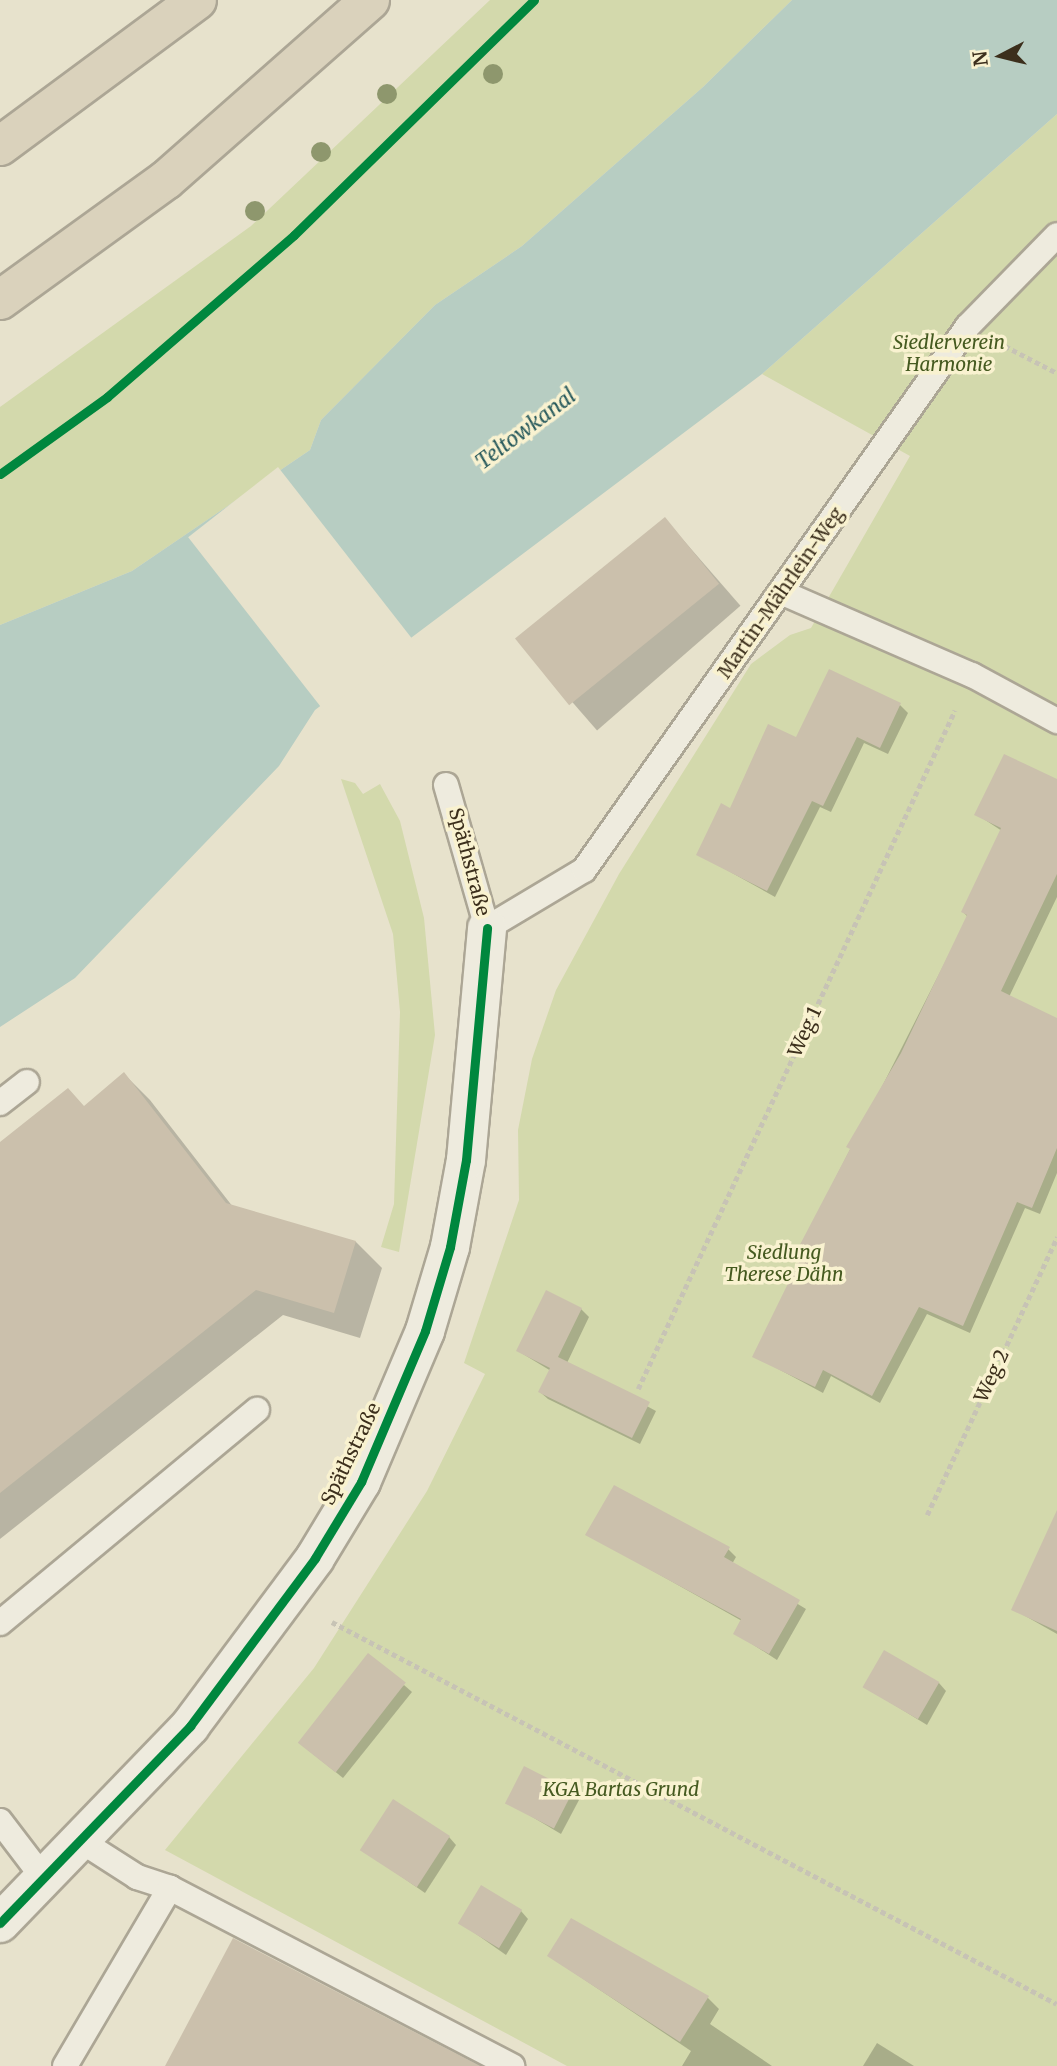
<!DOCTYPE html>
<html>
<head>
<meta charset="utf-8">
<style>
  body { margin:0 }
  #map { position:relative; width:1057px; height:2066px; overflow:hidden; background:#e7e2cc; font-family:Merriweather,serif }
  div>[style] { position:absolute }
  .green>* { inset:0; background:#d3d9ac }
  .water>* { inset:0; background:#b7cdc2 }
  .pier>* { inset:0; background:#e7e2cc; transform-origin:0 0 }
  .shadow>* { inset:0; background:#0003; transform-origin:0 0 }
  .building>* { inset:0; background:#cbc0ac; transform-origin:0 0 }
  .path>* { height:4.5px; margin-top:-2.25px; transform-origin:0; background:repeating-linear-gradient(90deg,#c7c3b5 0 5px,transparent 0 8.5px) }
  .roads { filter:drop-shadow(2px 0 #aca695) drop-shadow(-2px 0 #aca695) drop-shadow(0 2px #aca695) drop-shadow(0 -2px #aca695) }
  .lane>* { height:24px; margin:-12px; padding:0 12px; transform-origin:12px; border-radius:12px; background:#eeebde }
  .street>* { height:38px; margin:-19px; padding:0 19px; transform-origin:19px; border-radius:19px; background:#eeebde }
  .highway>* { height:38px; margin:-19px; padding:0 19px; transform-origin:19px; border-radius:19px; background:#dad2bc }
  .cycleway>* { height:9px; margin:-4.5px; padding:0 4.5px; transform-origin:4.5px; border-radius:4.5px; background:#00873e }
  .trees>* { width:20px; height:20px; margin:-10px; border-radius:50%; background:#8e976d }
  span { translate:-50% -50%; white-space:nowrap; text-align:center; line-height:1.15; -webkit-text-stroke:7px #f9f2d0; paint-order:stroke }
  .park-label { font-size:19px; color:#455a20; font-style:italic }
  .street-label { font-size:19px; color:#3c2f1c }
  .water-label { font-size:21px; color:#295b5d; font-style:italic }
  .north { position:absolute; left:966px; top:21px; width:70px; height:70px; -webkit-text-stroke:5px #f9f2d0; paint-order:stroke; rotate:263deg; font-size:19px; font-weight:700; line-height:28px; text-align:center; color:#3c2f1c }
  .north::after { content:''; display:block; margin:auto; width:24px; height:32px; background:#3c2f1c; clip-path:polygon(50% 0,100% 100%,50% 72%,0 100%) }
</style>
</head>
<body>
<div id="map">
  <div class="green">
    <i style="clip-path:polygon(490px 0,792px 0,703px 87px,522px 246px,435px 305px,321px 420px,310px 450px,132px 571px,0 625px,0 407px,251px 226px)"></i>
    <i style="clip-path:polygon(1057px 114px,1057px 2066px,567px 2066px,165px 1850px,314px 1668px,427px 1491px,485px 1374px,464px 1363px,519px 1200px,518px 1130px,532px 1059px,556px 990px,619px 874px,751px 664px,790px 635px,811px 628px,910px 456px,762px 374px)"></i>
    <i style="clip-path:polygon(341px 779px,355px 783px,363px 794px,380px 784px,400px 821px,424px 918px,435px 1035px,399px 1252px,381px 1247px,394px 1204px,400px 1012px,393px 934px)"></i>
  </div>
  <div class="water">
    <i style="clip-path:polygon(792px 0,1057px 0,1057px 114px,762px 374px,315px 710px,279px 766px,75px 978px,0 1027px,0 625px,132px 571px,310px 450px,321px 420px,435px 305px,522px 246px,703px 87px)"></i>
  </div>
  <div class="pier">
    <i style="left:278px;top:467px;width:221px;height:114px;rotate:52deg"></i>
  </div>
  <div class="shadow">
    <i style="left:665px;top:519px;width:115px;height:190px;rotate:49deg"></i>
    <i style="clip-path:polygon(900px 705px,908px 713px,888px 754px,864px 743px,831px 812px,820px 807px,775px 897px,698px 854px,731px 810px)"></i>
    <i style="clip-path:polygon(1057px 781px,1057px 897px,1009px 997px,1057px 1020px,1057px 1173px,1040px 1214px,1025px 1208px,970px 1333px,927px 1314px,880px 1403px,831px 1376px,823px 1393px,754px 1356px,801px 1261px,796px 1256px,968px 917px,963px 912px,1002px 831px,976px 814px)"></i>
    <i style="clip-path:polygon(124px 1074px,150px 1100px,233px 1207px,356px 1242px,382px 1268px,360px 1338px,283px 1315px,0 1539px,0 1144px,85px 1108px)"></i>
    <i style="clip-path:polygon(581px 1309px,589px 1317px,567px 1363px,656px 1411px,640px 1444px,548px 1399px,540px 1392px,551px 1371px,518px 1351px)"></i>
    <i style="clip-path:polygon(1057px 1514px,1057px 1634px,1013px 1609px)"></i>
    <i style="clip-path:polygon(587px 1534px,728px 1549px,736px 1557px,732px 1564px,806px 1609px,777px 1660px,735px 1633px,742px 1621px)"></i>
    <i style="clip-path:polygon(939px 1683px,946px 1691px,927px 1725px,865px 1687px)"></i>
    <i style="clip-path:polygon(404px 1685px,412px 1692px,343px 1778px,307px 1749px)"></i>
    <i style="clip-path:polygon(572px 1793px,579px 1800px,561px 1834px,507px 1802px)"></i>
    <i style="clip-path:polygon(449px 1837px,456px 1845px,425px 1893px,363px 1850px)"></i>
    <i style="clip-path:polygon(521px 1911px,528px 1919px,506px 1955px,459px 1922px)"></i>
    <i style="clip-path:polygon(549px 1956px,707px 1997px,719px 2009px,710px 2024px,772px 2066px,682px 2066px,691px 2051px)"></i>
    <i style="clip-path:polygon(877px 2043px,914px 2066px,863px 2066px)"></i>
  </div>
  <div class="building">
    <i style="left:665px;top:517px;width:86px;height:193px;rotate:51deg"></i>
    <i style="clip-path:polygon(829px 669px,901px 703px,880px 748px,857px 737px,823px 806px,812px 801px,767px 891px,696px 855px,721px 803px,730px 808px,768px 724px,796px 737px)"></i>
    <i style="clip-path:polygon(1004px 754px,1057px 779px,1057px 874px,1001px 991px,1057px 1018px,1057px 1148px,1032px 1208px,1017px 1202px,963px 1326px,919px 1307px,872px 1396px,823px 1370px,815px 1387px,752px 1357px,800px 1259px,794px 1256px,850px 1149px,846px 1147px,901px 1053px,967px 915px,961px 912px,1001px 828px,974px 815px)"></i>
    <i style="clip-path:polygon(124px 1072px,226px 1203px,356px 1241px,334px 1313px,256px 1290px,0 1493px,0 1142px,68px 1088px,84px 1106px)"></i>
    <i style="clip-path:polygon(546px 1290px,582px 1308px,558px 1357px,650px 1402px,632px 1438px,538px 1392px,550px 1368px,516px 1351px)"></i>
    <i style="clip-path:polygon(614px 1485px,730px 1547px,724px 1557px,800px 1600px,769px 1654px,733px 1634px,741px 1619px,585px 1535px)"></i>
    <i style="clip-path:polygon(1057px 1510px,1057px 1631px,1011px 1610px)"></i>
    <i style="left:884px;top:1650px;width:64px;height:43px;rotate:30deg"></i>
    <i style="left:368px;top:1653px;width:48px;height:114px;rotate:38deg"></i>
    <i style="left:524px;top:1766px;width:55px;height:42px;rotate:27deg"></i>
    <i style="left:393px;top:1799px;width:68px;height:61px;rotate:33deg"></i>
    <i style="left:481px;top:1885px;width:48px;height:45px;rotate:31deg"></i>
    <i style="clip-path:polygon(571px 1918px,709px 1996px,680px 2042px,547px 1956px)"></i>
    <i style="clip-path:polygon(233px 1938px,480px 2066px,165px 2066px)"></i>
  </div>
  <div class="path">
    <i style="left:1005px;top:346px;width:59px;rotate:27.4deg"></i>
    <i style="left:638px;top:1389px;width:749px;rotate:-64.97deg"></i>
    <i style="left:927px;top:1515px;width:307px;rotate:-64.9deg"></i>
    <i style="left:332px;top:1622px;width:819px;rotate:27.78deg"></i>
  </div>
  <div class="roads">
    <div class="lane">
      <i style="left:783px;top:593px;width:206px;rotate:23.5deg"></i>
      <i style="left:972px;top:675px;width:97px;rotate:28.4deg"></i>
      <i style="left:446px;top:785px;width:149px;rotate:74deg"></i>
      <i style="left:487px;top:928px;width:113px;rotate:-30.9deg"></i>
      <i style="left:584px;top:870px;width:666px;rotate:-54.78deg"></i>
      <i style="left:968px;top:326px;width:127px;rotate:-45.6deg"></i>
      <i style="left:0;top:1103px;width:34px;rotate:-38deg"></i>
      <i style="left:0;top:1623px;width:334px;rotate:-39.7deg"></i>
      <i style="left:0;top:1821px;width:74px;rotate:52.7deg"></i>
      <i style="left:81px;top:1841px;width:67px;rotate:32.7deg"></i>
      <i style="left:137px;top:1877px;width:35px;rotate:18deg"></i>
      <i style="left:170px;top:1888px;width:386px;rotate:27.5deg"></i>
      <i style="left:65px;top:2066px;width:207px;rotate:-59.5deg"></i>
    </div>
    <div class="street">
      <i style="left:0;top:1923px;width:274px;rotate:-46deg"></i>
      <i style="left:190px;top:1726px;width:209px;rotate:-53.3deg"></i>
      <i style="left:315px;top:1558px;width:89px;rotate:-58.8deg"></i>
      <i style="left:361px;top:1482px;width:164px;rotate:-67deg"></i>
      <i style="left:425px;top:1331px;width:88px;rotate:-73.4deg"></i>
      <i style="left:450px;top:1247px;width:88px;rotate:-79.6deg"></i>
      <i style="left:466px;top:1160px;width:233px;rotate:-84.8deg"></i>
    </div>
    <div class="highway">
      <i style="left:0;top:146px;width:245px;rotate:-36.5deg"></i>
      <i style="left:0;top:300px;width:205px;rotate:-35.9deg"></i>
      <i style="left:166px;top:180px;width:272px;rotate:-41.4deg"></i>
    </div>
  </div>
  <div class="cycleway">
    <i style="left:0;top:474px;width:132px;rotate:-35.7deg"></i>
    <i style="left:107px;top:397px;width:247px;rotate:-40.9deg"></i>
    <i style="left:294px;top:235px;width:336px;rotate:-44.4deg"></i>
    <i style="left:0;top:1923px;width:274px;rotate:-46deg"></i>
    <i style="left:190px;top:1726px;width:209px;rotate:-53.3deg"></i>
    <i style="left:315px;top:1558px;width:89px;rotate:-58.8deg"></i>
    <i style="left:361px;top:1482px;width:164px;rotate:-67deg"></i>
    <i style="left:425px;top:1331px;width:88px;rotate:-73.4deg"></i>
    <i style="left:450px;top:1247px;width:88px;rotate:-79.6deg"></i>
    <i style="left:466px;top:1160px;width:233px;rotate:-84.8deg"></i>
  </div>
  <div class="trees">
    <i style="left:493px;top:74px"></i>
    <i style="left:387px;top:94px"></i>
    <i style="left:321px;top:152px"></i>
    <i style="left:255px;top:211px"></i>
  </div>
  <div class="park-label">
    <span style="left:949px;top:354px">Siedlerverein<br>Harmonie</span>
    <span style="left:784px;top:1264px">Siedlung<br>Therese Dähn</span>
    <span style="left:621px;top:1790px">KGA Bartas Grund</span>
  </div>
  <div class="street-label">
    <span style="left:781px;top:593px;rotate:-55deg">Martin-Mährlein-Weg</span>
    <span style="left:469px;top:862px;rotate:75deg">Späthstraße</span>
    <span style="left:805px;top:1032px;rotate:-65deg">Weg 1</span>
    <span style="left:992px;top:1376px;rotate:-65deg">Weg 2</span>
    <span style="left:351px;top:1454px;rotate:-64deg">Späthstraße</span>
  </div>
  <div class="water-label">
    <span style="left:526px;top:429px;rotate:-37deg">Teltowkanal</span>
  </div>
  <div class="north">N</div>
</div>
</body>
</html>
